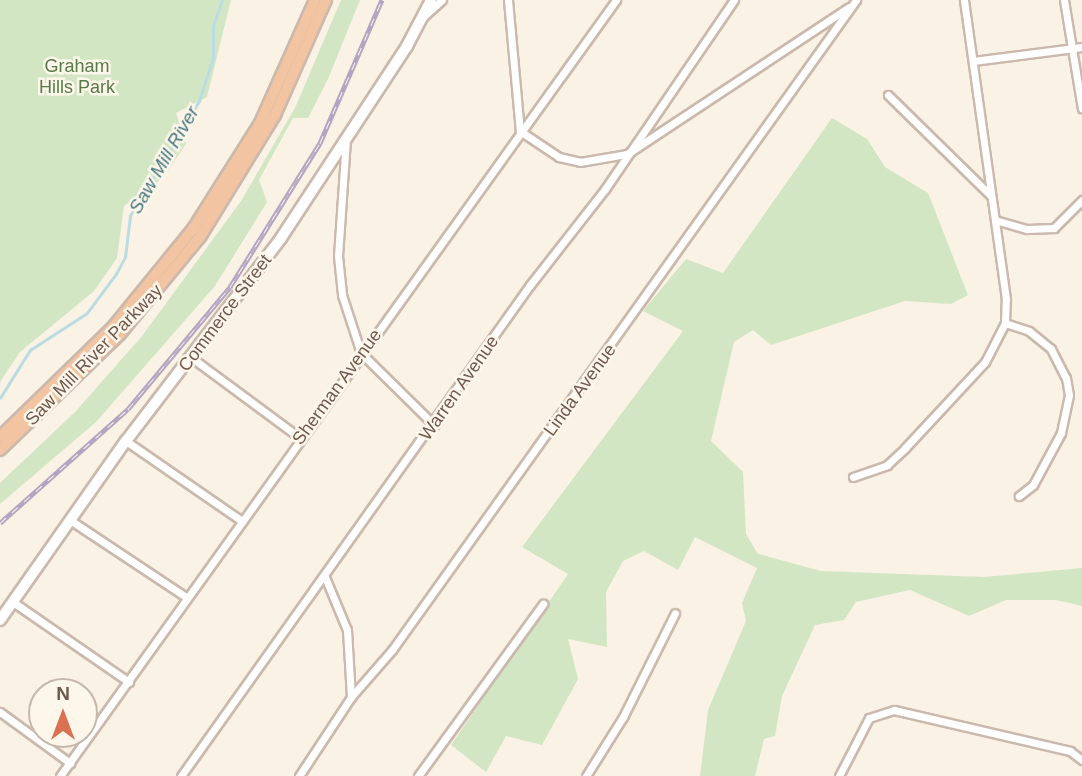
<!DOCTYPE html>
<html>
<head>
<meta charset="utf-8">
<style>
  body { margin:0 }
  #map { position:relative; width:1082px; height:776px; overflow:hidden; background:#faf2e4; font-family:Helvetica,sans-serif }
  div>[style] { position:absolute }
  .green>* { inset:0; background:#d2e6c4 }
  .stream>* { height:2.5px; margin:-1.25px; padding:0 1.25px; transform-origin:1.25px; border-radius:1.25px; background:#bbdce2 }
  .roads { filter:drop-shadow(2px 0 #cab9ac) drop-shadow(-2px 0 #cab9ac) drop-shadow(0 2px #cab9ac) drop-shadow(0 -2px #cab9ac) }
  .minor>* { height:7px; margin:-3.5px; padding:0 3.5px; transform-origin:3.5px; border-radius:3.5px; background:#fff }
  .secondary>* { height:10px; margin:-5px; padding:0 5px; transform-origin:5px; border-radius:5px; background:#fff }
  .trunk>* { height:10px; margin:-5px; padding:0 5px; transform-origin:5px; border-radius:5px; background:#f2c4a1 }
  .rail>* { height:5px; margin-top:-2.5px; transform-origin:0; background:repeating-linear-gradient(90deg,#fdf6ea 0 8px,#b4a4c2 0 16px); box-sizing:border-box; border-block:2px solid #b4a4c2 }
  span { translate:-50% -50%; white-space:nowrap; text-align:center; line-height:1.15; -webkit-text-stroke:5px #fdf6ea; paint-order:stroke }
  .park-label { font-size:18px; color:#577b48 }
  .street-label { font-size:18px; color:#70594c }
  .water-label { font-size:19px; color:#477982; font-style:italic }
  .north { position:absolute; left:28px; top:678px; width:70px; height:70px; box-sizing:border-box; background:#fdf6ea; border:2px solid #c5b7ab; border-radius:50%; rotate:0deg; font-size:19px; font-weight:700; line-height:28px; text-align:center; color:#70594c }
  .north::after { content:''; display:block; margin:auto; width:24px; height:32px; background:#da7153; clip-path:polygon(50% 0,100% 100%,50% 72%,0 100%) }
</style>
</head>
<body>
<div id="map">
  <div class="green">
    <i style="clip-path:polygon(0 0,231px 0,207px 97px,176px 113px,186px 144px,163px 178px,124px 206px,117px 258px,94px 291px,20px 352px,0 382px)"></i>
    <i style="clip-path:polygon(341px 0,360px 0,328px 79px,308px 118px,293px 118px,259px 180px,267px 202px,215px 286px,96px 422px,0 504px,0 483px,76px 411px,142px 336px,241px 201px,295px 108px)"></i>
    <i style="clip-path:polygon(832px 118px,867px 139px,885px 167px,928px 193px,968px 295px,951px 304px,905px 301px,771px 345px,753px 330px,734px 342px,711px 441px,743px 472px,746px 534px,758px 554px,821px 571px,984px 577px,1082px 568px,1082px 606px,1056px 600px,1006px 600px,969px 616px,910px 590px,856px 602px,844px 620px,815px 625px,782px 696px,775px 736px,764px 739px,755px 776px,700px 776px,708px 710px,746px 621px,742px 603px,757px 568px,695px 537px,678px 570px,644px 551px,623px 561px,606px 592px,607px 647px,568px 639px,578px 679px,542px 745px,506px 736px,486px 772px,451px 745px,568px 574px,522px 547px,683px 331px,643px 311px,686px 259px,723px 273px)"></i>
  </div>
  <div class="stream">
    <i style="left:0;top:398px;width:57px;rotate:-58deg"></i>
    <i style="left:30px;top:350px;width:68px;rotate:-33deg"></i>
    <i style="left:87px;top:313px;width:49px;rotate:-53.4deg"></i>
    <i style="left:116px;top:274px;width:19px;rotate:-62deg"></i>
    <i style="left:125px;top:257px;width:41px;rotate:-83deg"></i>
    <i style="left:130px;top:216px;width:134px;rotate:-59deg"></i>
    <i style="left:199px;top:101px;width:45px;rotate:-72deg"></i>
    <i style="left:213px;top:58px;width:32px;rotate:-90deg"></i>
    <i style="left:213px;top:26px;width:28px;rotate:-71deg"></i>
  </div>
  <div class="roads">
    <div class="minor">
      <i style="left:508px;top:0;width:132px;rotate:84.8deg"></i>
      <i style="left:520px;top:131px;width:47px;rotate:33.7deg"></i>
      <i style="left:559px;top:157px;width:22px;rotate:13deg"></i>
      <i style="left:580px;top:162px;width:48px;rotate:-9.7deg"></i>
      <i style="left:627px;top:154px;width:266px;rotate:-33.5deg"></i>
      <i style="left:1064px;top:0;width:110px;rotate:80.6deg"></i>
      <i style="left:424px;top:16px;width:24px;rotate:-42deg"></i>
      <i style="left:973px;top:61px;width:110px;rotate:-7.3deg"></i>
      <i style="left:888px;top:95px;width:144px;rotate:44.4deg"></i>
      <i style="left:346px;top:139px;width:117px;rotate:93.9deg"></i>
      <i style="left:338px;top:256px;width:39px;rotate:84deg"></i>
      <i style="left:342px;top:295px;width:61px;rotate:71.9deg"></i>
      <i style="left:361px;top:353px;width:103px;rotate:44.6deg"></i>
      <i style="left:995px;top:220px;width:33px;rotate:16deg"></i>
      <i style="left:1027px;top:229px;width:27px;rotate:-2deg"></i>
      <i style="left:1054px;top:228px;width:40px;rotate:-45deg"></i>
      <i style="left:1005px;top:323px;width:25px;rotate:18deg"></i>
      <i style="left:1029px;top:331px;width:28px;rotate:39deg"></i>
      <i style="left:1051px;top:349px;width:33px;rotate:63deg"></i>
      <i style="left:1066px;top:378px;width:17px;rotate:80deg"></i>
      <i style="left:1069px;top:395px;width:39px;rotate:102deg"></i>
      <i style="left:1061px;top:433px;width:59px;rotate:118.3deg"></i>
      <i style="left:1033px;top:485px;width:18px;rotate:142deg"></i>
      <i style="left:192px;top:358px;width:134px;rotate:36.5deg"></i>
      <i style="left:126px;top:441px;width:141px;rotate:34.6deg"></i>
      <i style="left:853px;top:477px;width:36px;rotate:-19deg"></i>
      <i style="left:887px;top:465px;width:25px;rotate:-43deg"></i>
      <i style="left:905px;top:448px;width:117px;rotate:-47.1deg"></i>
      <i style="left:985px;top:362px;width:44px;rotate:-62.9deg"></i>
      <i style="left:1005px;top:323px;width:24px;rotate:-88deg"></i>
      <i style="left:1006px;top:299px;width:302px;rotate:-98deg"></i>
      <i style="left:70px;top:520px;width:139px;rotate:33.6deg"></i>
      <i style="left:325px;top:577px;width:57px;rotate:67.5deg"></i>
      <i style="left:347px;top:630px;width:67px;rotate:86.6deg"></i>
      <i style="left:13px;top:602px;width:141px;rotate:34.6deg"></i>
      <i style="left:0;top:712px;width:87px;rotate:36.1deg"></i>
      <i style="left:60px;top:776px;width:955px;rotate:-54.38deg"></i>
      <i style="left:181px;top:776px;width:602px;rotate:-54.6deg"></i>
      <i style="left:530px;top:285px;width:122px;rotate:-52deg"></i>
      <i style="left:605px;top:189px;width:229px;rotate:-55.7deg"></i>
      <i style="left:299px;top:776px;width:95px;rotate:-56.6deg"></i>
      <i style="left:351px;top:697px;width:62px;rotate:-48.9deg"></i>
      <i style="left:392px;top:650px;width:799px;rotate:-54.48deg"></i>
      <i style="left:418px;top:776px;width:213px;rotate:-54deg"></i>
      <i style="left:586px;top:776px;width:70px;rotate:-57.9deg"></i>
      <i style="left:623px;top:717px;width:116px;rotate:-63.4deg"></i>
      <i style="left:839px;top:776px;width:65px;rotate:-62.7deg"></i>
      <i style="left:869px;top:718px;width:26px;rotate:-18deg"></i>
      <i style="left:894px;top:710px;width:181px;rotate:13.1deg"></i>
      <i style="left:1070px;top:751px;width:15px;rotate:37deg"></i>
    </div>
    <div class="secondary">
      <i style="left:0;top:620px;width:219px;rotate:-54.9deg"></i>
      <i style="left:126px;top:441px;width:255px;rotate:-52.6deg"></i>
      <i style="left:281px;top:238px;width:230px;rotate:-56.7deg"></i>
      <i style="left:407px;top:46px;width:52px;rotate:-62.4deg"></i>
    </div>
    <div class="trunk">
      <i style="left:0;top:437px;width:158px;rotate:-44.2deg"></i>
      <i style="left:113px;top:327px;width:127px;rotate:-50.8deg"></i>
      <i style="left:193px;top:229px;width:125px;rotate:-57.7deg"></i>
      <i style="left:260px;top:123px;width:135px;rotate:-65.9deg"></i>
      <i style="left:0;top:450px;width:167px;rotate:-44deg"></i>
      <i style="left:120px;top:334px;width:126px;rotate:-50.5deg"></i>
      <i style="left:200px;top:237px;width:143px;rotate:-58.4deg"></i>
      <i style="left:275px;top:115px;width:126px;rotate:-66.1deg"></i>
    </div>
  </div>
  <div class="rail">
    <i style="left:0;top:523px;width:171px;rotate:-41.7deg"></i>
    <i style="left:128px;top:409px;width:159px;rotate:-50.1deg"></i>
    <i style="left:230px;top:287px;width:170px;rotate:-58deg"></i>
    <i style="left:320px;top:143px;width:156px;rotate:-66.6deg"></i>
  </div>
  <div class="park-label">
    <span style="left:77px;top:77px">Graham<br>Hills Park</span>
  </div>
  <div class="street-label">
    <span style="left:225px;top:313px;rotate:-53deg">Commerce Street</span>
    <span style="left:94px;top:355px;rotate:-46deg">Saw Mill River Parkway</span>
    <span style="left:337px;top:387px;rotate:-54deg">Sherman Avenue</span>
    <span style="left:459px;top:388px;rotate:-55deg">Warren Avenue</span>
    <span style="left:580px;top:390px;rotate:-54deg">Linda Avenue</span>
  </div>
  <div class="water-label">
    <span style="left:164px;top:160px;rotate:-60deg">Saw Mill River</span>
  </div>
  <div class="north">N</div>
</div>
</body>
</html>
